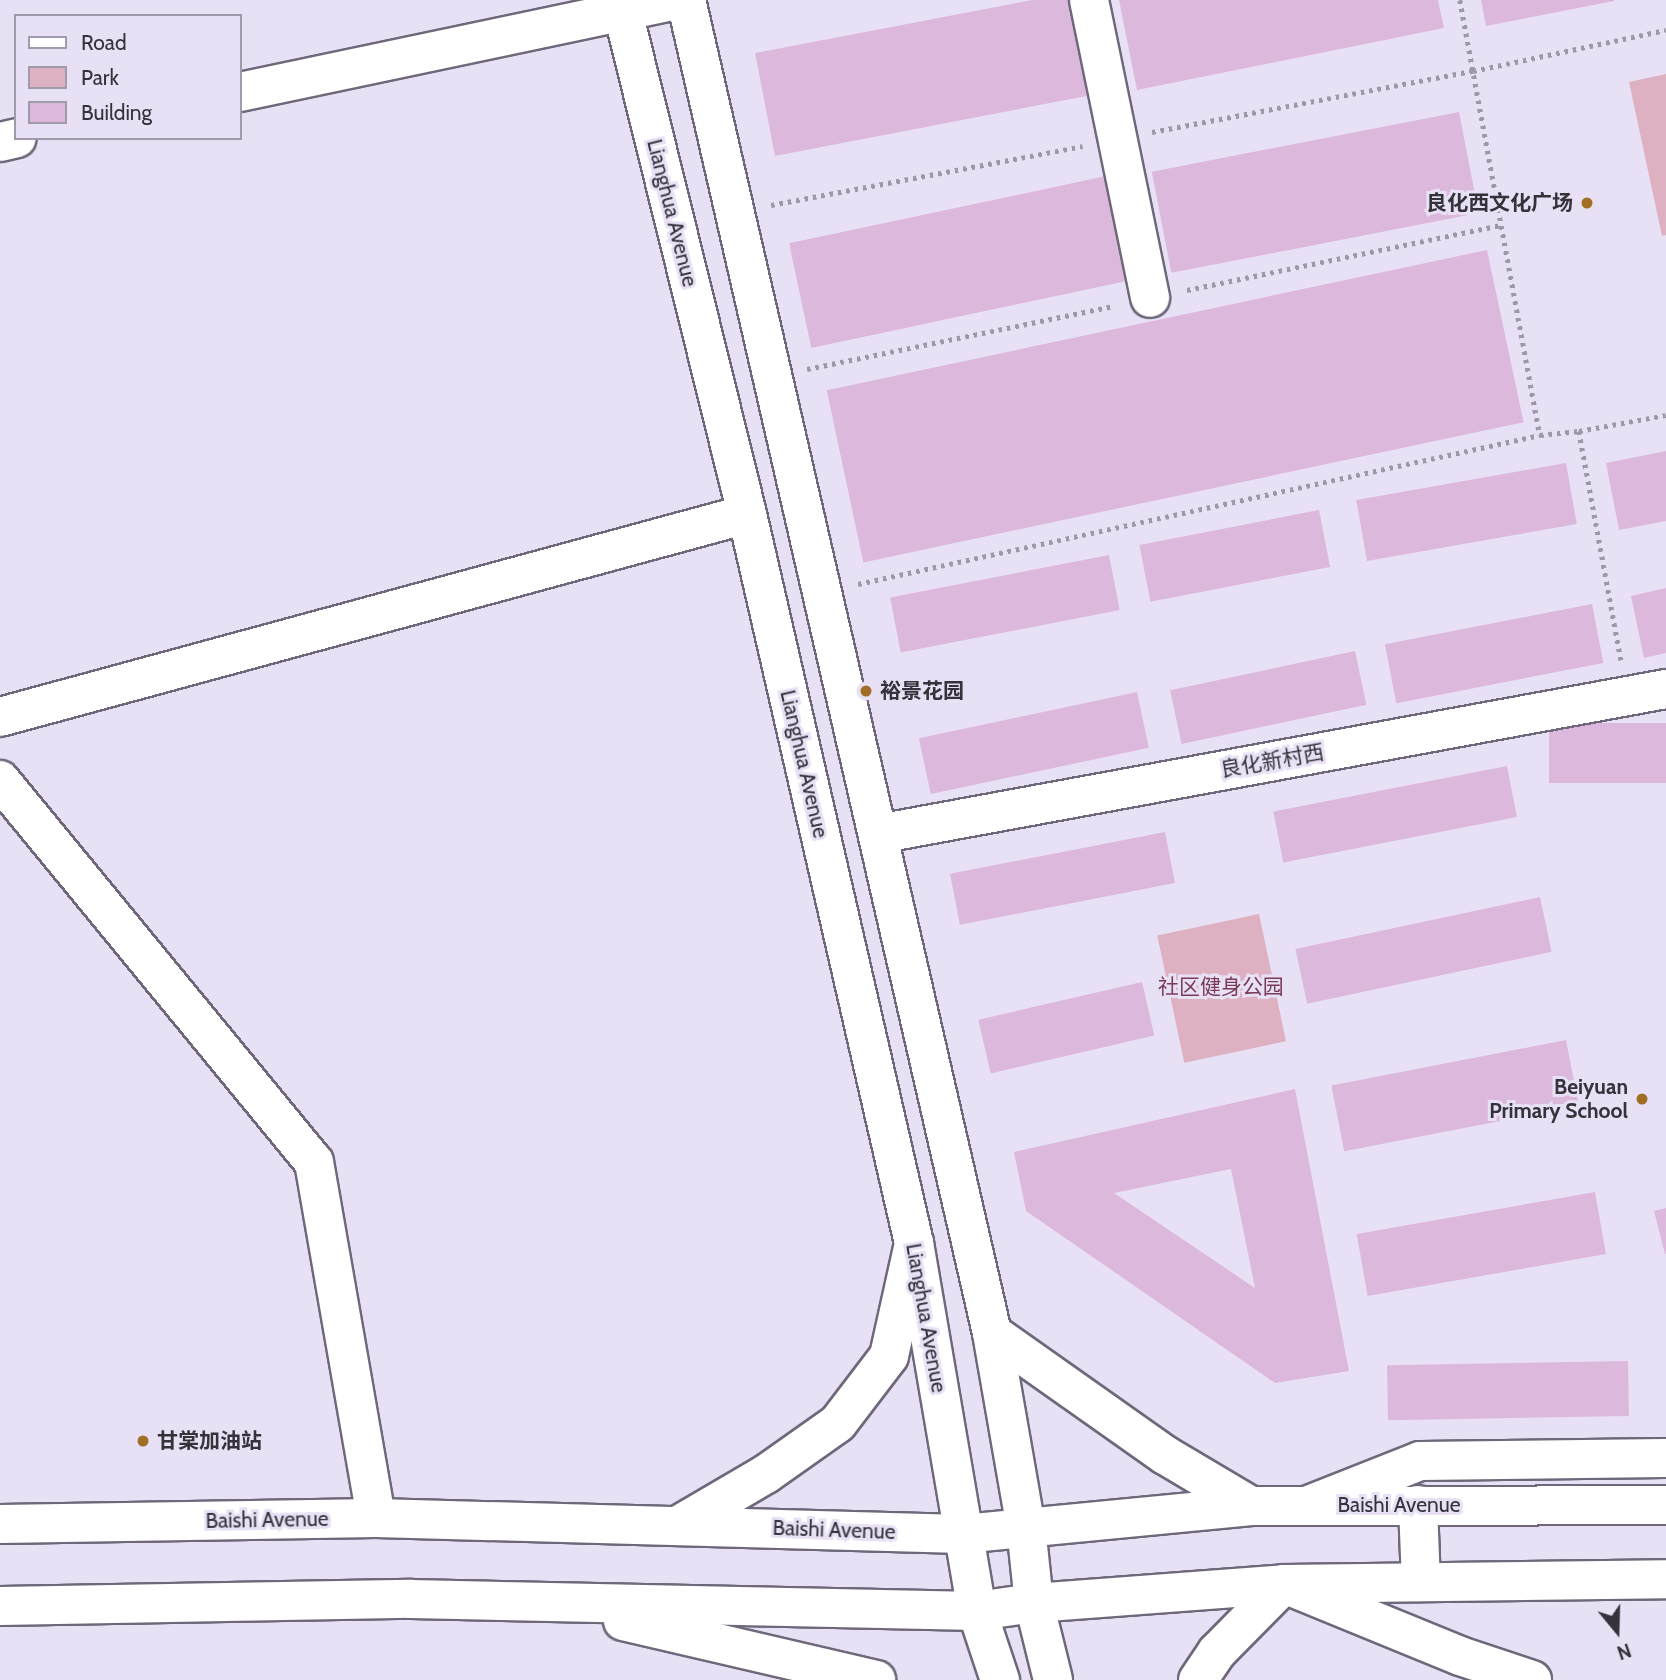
<!DOCTYPE html>
<html>
<head>
<meta charset="utf-8">
<style>
  body { margin:0 }
  #map { position:relative; width:1666px; height:1680px; overflow:hidden; background:#e8e1f6; font-family:Cabin,"Noto Sans SC",sans-serif }
  div>[style] { position:absolute }
  .green>* { inset:0; background:#ddb0c2; transform-origin:0 0 }
  .building>* { inset:0; background:#ddb8dd; transform-origin:0 0 }
  .path>* { height:4.5px; margin-top:-2.25px; transform-origin:0; background:repeating-linear-gradient(90deg,#9d97a7 0 3.5px,transparent 0 8.5px) }
  .roads { filter:drop-shadow(2px 0 #6e687a) drop-shadow(-2px 0 #6e687a) drop-shadow(0 2px #6e687a) drop-shadow(0 -2px #6e687a) }
  .minor>* { height:38px; margin:-19px; padding:0 19px; transform-origin:19px; border-radius:19px; background:#fff }
  .major>* { height:38px; margin:-19px; padding:0 19px; transform-origin:19px; border-radius:19px; background:#fff }
  .dots>* { width:19px; height:19px; translate:-50% -50%; box-sizing:border-box; border:4px solid #e8e1f6; border-radius:50% }
  span { translate:-50% -50%; white-space:nowrap; text-align:center; line-height:1.15; -webkit-text-stroke:6px #e8e1f6; paint-order:stroke }
  .poi-label { font-size:21px; color:#35323a; font-weight:700 }
  .right { translate:-100% -50%; text-align:right }
  .left { translate:0 -50%; text-align:left }
  .street-label { font-size:21px; color:#35323a }
  .park-label { font-size:21px; color:#7a3b59 }
  .legend { position:absolute; left:14px; top:14px; width:228px; height:126px; box-sizing:border-box; background:#e8e1f6; border:2px solid #a09bab; margin:0; padding:9px 12px; list-style:none; font-size:21px; color:#35323a }
  .legend li { display:flex; align-items:center; gap:14px; height:35px }
  .legend b { width:35px; border:2px solid #a09bab }
  .north { position:absolute; left:1582px; top:1596px; width:70px; height:70px; -webkit-text-stroke:5px #e8e1f6; paint-order:stroke; rotate:161deg; font-size:19px; font-weight:700; line-height:28px; text-align:center; color:#35323a }
  .north::after { content:''; display:block; margin:auto; width:24px; height:32px; background:#35323a; clip-path:polygon(50% 0,100% 100%,50% 72%,0 100%) }
</style>
</head>
<body>
<div id="map">
  <div class="green">
    <i style="clip-path:polygon(1666px 74px,1666px 235px,1662px 236px,1629px 82px)"></i>
    <i style="left:1259px;top:914px;width:130px;height:104px;rotate:78deg"></i>
  </div>
  <div class="building">
    <i style="clip-path:polygon(1032px 0,1074px 0,1092px 95px,775px 156px,755px 53px)"></i>
    <i style="clip-path:polygon(1119px 0,1438px 0,1444px 28px,1137px 90px)"></i>
    <i style="clip-path:polygon(1481px 0,1614px 0,1614px 1px,1486px 26px)"></i>
    <i style="left:1459px;top:112px;width:103px;height:313px;rotate:79deg"></i>
    <i style="left:1106px;top:176px;width:107px;height:324px;rotate:78deg"></i>
    <i style="left:1487px;top:250px;width:176px;height:675px;rotate:78deg"></i>
    <i style="clip-path:polygon(1666px 451px,1666px 521px,1619px 530px,1606px 463px)"></i>
    <i style="left:1566px;top:463px;width:62px;height:213px;rotate:80deg"></i>
    <i style="left:1319px;top:510px;width:58px;height:183px;rotate:79deg"></i>
    <i style="left:1109px;top:555px;width:56px;height:223px;rotate:79deg"></i>
    <i style="clip-path:polygon(1666px 588px,1666px 653px,1644px 658px,1631px 596px)"></i>
    <i style="left:1592px;top:604px;width:60px;height:211px;rotate:79deg"></i>
    <i style="left:1355px;top:651px;width:55px;height:189px;rotate:78deg"></i>
    <i style="left:1137px;top:692px;width:57px;height:223px;rotate:78deg"></i>
    <i style="left:1666px;top:723px;width:60px;height:117px;rotate:90deg"></i>
    <i style="left:1507px;top:766px;width:52px;height:238px;rotate:79deg"></i>
    <i style="left:1165px;top:832px;width:52px;height:219px;rotate:79deg"></i>
    <i style="left:1540px;top:897px;width:56px;height:250px;rotate:78deg"></i>
    <i style="left:1142px;top:982px;width:55px;height:168px;rotate:77deg"></i>
    <i style="left:1566px;top:1040px;width:67px;height:239px;rotate:79deg"></i>
    <i style="clip-path:polygon(evenodd,1295px 1089px,1349px 1371px,1275px 1383px,1026px 1211px,1014px 1152px,1295px 1089px,1231px 1169px,1255px 1288px,1114px 1193px,1231px 1169px)"></i>
    <i style="left:1595px;top:1192px;width:63px;height:242px;rotate:80deg"></i>
    <i style="clip-path:polygon(1666px 1208px,1666px 1254px,1665px 1254px,1654px 1211px)"></i>
    <i style="left:1628px;top:1361px;width:55px;height:241px;rotate:89deg"></i>
  </div>
  <div class="path">
    <i style="left:1460px;top:0;width:442px;rotate:79.6deg"></i>
    <i style="left:1540px;top:435px;width:39px;rotate:-6deg"></i>
    <i style="left:1579px;top:431px;width:233px;rotate:79.6deg"></i>
    <i style="left:1152px;top:132px;width:327px;rotate:-10.8deg"></i>
    <i style="left:1473px;top:71px;width:197px;rotate:-12deg"></i>
    <i style="left:771px;top:205px;width:317px;rotate:-10.7deg"></i>
    <i style="left:1187px;top:290px;width:322px;rotate:-11.7deg"></i>
    <i style="left:807px;top:369px;width:313px;rotate:-11.6deg"></i>
    <i style="left:1579px;top:431px;width:88px;rotate:-10.4deg"></i>
    <i style="left:858px;top:584px;width:698px;rotate:-12.32deg"></i>
  </div>
  <div class="roads">
    <div class="minor">
      <i style="left:620px;top:0;width:529px;rotate:76.12deg"></i>
      <i style="left:747px;top:514px;width:748px;rotate:77.1deg"></i>
      <i style="left:914px;top:1243px;width:373px;rotate:80.3deg"></i>
      <i style="left:977px;top:1611px;width:73px;rotate:71.6deg"></i>
      <i style="left:686px;top:0;width:1368px;rotate:77.07deg"></i>
      <i style="left:992px;top:1333px;width:197px;rotate:80.1deg"></i>
      <i style="left:1026px;top:1527px;width:76px;rotate:84deg"></i>
      <i style="left:1034px;top:1603px;width:79px;rotate:76.1deg"></i>
      <i style="left:1089px;top:0;width:304px;rotate:78.4deg"></i>
      <i style="left:240px;top:92px;width:445px;rotate:-11.9deg"></i>
      <i style="left:0;top:142px;width:17px;rotate:-13deg"></i>
      <i style="left:0;top:717px;width:774px;rotate:-15.2deg"></i>
      <i style="left:0;top:780px;width:494px;rotate:50.6deg"></i>
      <i style="left:314px;top:1162px;width:361px;rotate:80.1deg"></i>
      <i style="left:878px;top:834px;width:801px;rotate:-10.43deg"></i>
      <i style="left:1309px;top:1505px;width:119px;rotate:-21.6deg"></i>
      <i style="left:1420px;top:1461px;width:246px;rotate:-0.7deg"></i>
      <i style="left:1284px;top:1584px;width:190px;rotate:22.2deg"></i>
      <i style="left:1460px;top:1656px;width:76px;rotate:18.4deg"></i>
    </div>
    <div class="major">
      <i style="left:992px;top:1333px;width:212px;rotate:35.2deg"></i>
      <i style="left:1165px;top:1455px;width:100px;rotate:30.7deg"></i>
      <i style="left:1418px;top:1505px;width:77px;rotate:87.8deg"></i>
      <i style="left:0;top:1524px;width:376px;rotate:-0.9deg"></i>
      <i style="left:376px;top:1518px;width:586px;rotate:1.56deg"></i>
      <i style="left:962px;top:1534px;width:290px;rotate:-5.5deg"></i>
      <i style="left:1251px;top:1506px;width:415px;rotate:-0.1deg"></i>
      <i style="left:679px;top:1525px;width:101px;rotate:-30.4deg"></i>
      <i style="left:766px;top:1474px;width:88px;rotate:-35.3deg"></i>
      <i style="left:838px;top:1423px;width:84px;rotate:-52.7deg"></i>
      <i style="left:889px;top:1356px;width:116px;rotate:-77.5deg"></i>
      <i style="left:0;top:1606px;width:411px;rotate:-1deg"></i>
      <i style="left:411px;top:1599px;width:566px;rotate:1.21deg"></i>
      <i style="left:977px;top:1611px;width:58px;rotate:-8deg"></i>
      <i style="left:1034px;top:1603px;width:251px;rotate:-4.3deg"></i>
      <i style="left:1284px;top:1584px;width:382px;rotate:-0.7deg"></i>
      <i style="left:623px;top:1621px;width:260px;rotate:13.1deg"></i>
      <i style="left:1198px;top:1680px;width:34px;rotate:-56deg"></i>
      <i style="left:1217px;top:1652px;width:95px;rotate:-45.4deg"></i>
    </div>
  </div>
  <div class="dots">
    <i style="left:1587px;top:203px;background:#a26e26"></i>
    <i style="left:866px;top:691px;background:#a26e26"></i>
    <i style="left:1642px;top:1099px;background:#a26e26"></i>
    <i style="left:143px;top:1441px;background:#a26e26"></i>
  </div>
  <div class="poi-label">
    <span class="right" style="left:1573px;top:203px">良化西文化广场</span>
    <span class="left" style="left:880px;top:691px">裕景花园</span>
    <span class="right" style="left:1628px;top:1099px">Beiyuan<br>Primary School</span>
    <span class="left" style="left:157px;top:1441px">甘棠加油站</span>
  </div>
  <div class="street-label">
    <span style="left:672px;top:213px;rotate:76deg">Lianghua Avenue</span>
    <span style="left:1272px;top:761px;rotate:-10deg">良化新村西</span>
    <span style="left:804px;top:764px;rotate:77deg">Lianghua Avenue</span>
    <span style="left:926px;top:1318px;rotate:80deg">Lianghua Avenue</span>
    <span style="left:1399px;top:1505px">Baishi Avenue</span>
    <span style="left:267px;top:1520px;rotate:-1deg">Baishi Avenue</span>
    <span style="left:834px;top:1530px;rotate:2deg">Baishi Avenue</span>
  </div>
  <div class="park-label">
    <span style="left:1221px;top:987px">社区健身公园</span>
  </div>
  <ul class="legend">
  <li><b style="height:9px;background:#fff"></b>Road</li>
  <li><b style="height:19px;background:#ddb0c2"></b>Park</li>
  <li><b style="height:19px;background:#ddb8dd"></b>Building</li>
  </ul>
  <div class="north">N</div>
</div>
</body>
</html>
